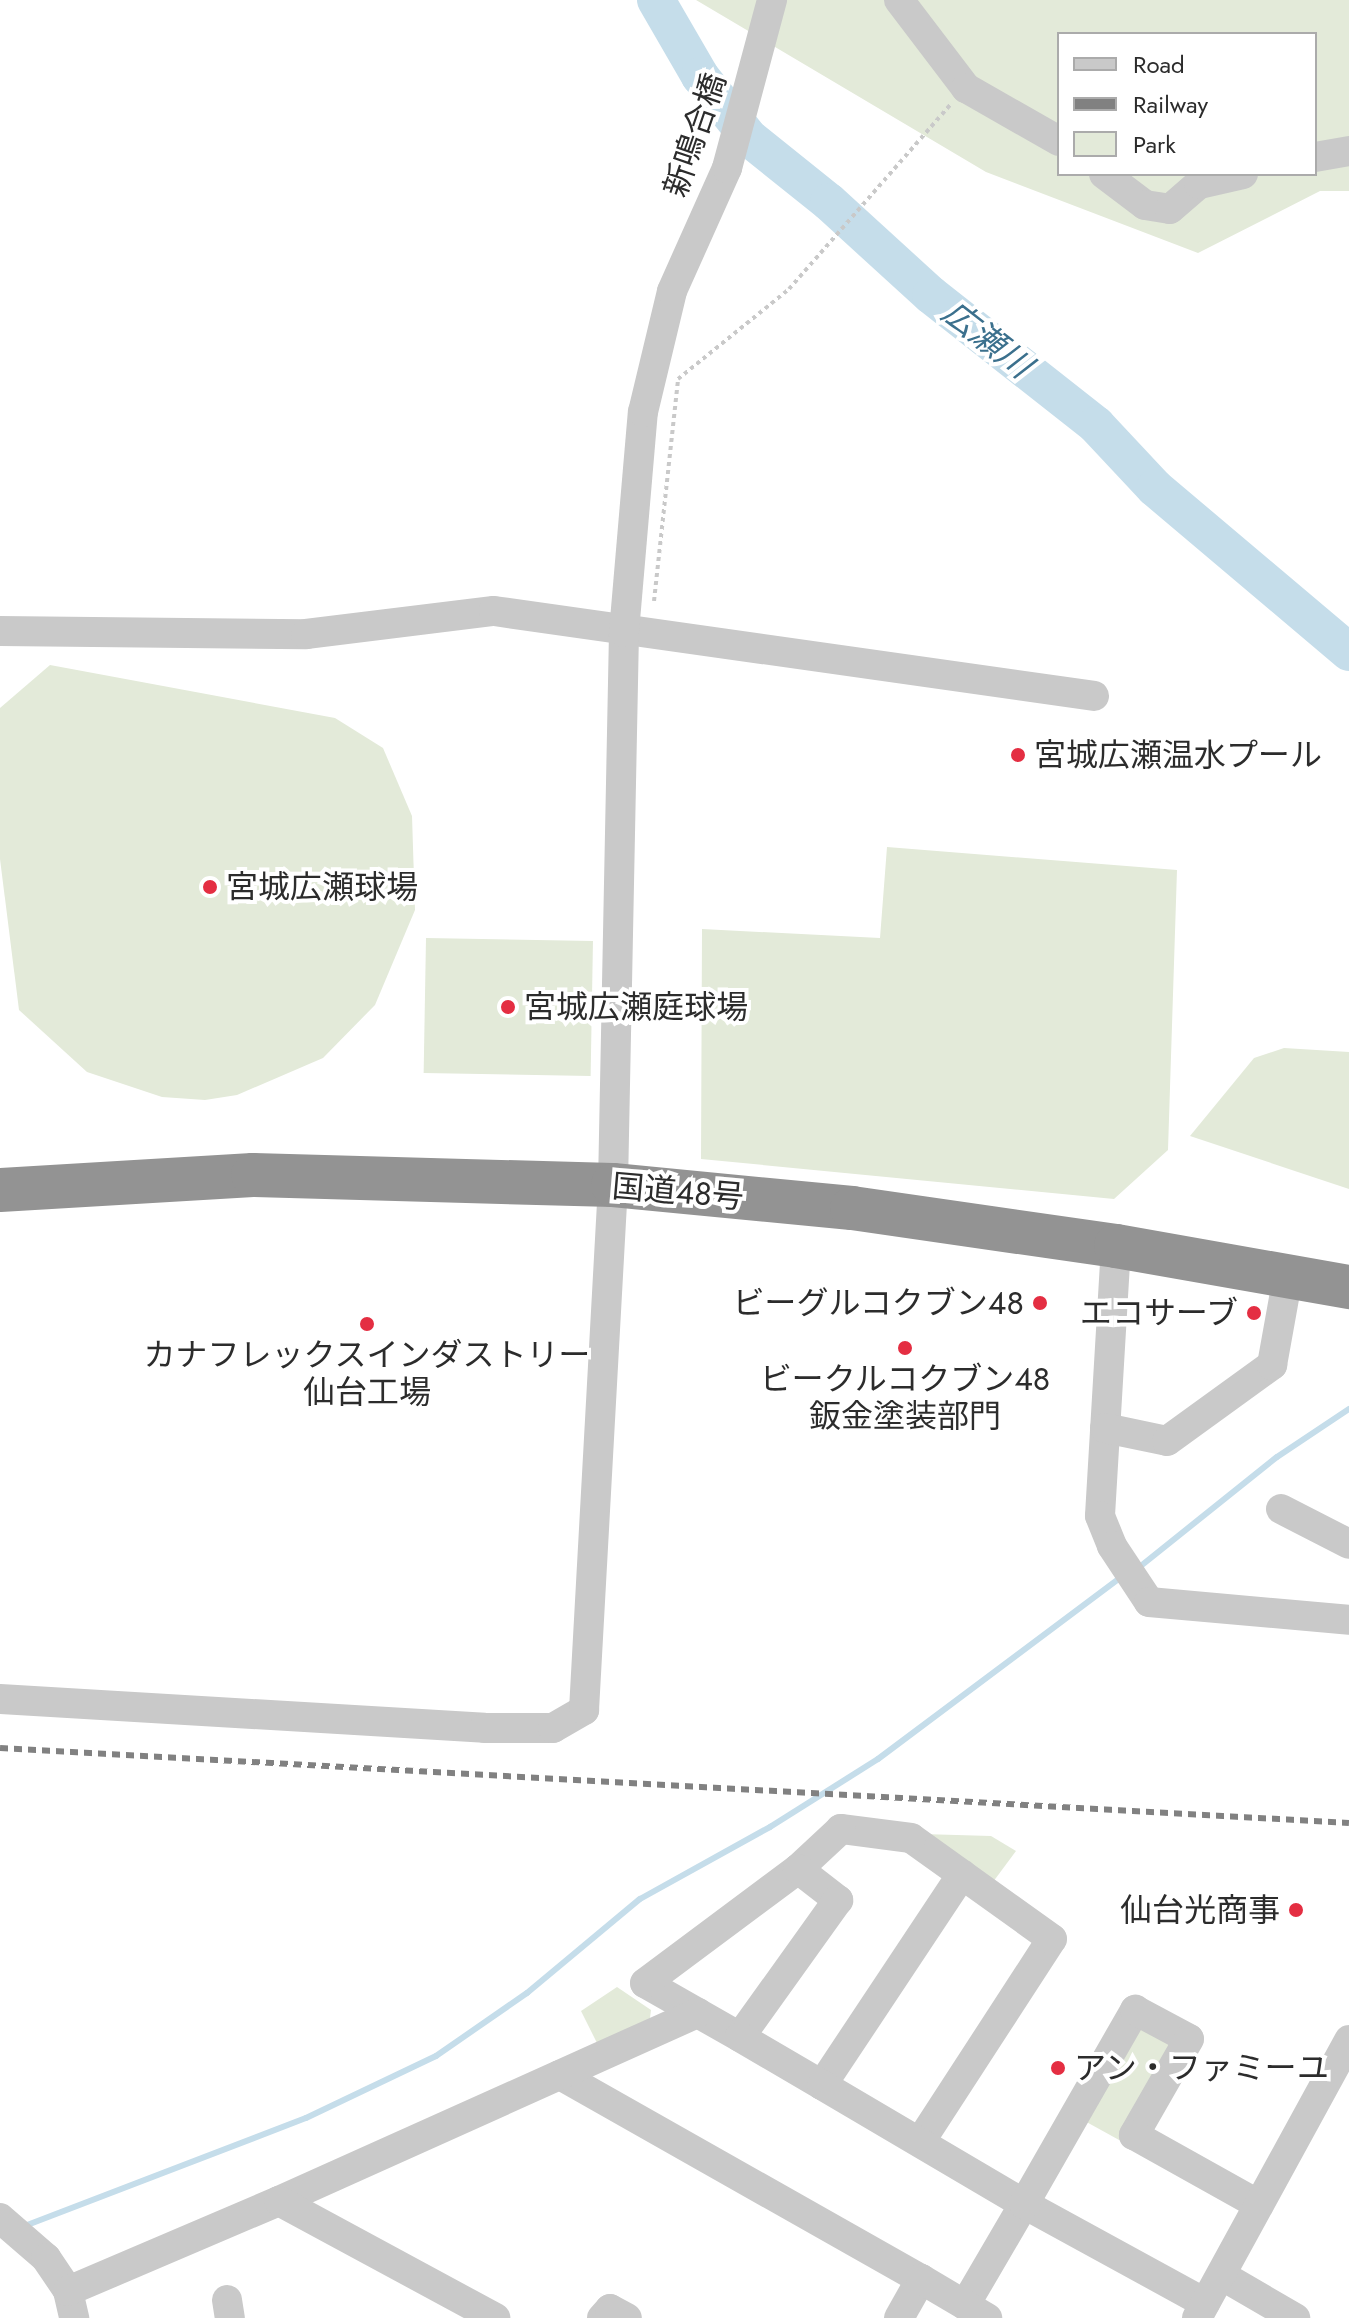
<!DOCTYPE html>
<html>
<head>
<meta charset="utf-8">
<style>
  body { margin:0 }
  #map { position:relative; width:1349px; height:2318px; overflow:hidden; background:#fff; font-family:Jost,"Noto Sans JP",sans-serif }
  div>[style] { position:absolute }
  .green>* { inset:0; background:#e3ead9; transform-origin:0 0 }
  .stream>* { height:6px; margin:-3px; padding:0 3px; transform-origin:3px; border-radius:3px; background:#c5ddea }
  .river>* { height:38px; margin:-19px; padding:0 19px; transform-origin:19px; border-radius:19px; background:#c5ddea }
  .path>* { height:4px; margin-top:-2px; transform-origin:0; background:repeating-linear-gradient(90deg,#c9c9c9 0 4px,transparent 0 8px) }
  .minor>* { height:30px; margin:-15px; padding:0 15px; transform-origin:15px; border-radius:15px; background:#c9c9c9 }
  .highway>* { height:44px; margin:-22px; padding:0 22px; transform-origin:22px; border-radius:22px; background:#939393 }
  .rail>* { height:6px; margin-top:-3px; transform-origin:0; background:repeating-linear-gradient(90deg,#818181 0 8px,transparent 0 14px) }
  .dots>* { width:22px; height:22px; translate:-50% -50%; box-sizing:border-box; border:4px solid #fff; border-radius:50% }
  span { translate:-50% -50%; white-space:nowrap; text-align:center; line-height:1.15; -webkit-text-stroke:8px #fff; paint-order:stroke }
  .street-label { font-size:32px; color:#2c2c2c }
  .poi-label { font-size:32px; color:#2c2c2c }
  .left { translate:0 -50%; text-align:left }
  .right { translate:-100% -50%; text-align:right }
  .water-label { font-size:34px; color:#3b708d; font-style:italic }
  .legend { position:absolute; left:1057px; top:32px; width:260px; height:144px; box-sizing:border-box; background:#fff; border:2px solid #ababab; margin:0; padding:10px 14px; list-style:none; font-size:24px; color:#2c2c2c }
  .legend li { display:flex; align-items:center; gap:16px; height:40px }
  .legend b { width:40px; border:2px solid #ababab }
</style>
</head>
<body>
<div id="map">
  <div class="green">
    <i style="clip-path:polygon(evenodd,696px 0,1349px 0,1349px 191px,1320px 191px,1198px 253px,986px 172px,696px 0,1059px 34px,1315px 34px,1315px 174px,1059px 174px,1059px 34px)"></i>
    <i style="clip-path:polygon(50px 665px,335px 718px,383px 748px,412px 816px,415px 910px,375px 1005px,323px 1058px,237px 1095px,205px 1100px,162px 1097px,87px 1072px,19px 1010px,0 859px,0 708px)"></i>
    <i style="clip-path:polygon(887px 847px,1177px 870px,1168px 1150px,1114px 1199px,701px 1159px,702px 929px,880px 938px)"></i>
    <i style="left:426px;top:938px;width:167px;height:135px;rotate:1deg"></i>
    <i style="clip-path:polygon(1284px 1048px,1349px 1052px,1349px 1189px,1190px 1136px,1254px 1058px)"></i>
    <i style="clip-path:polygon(922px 1834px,991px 1836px,1016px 1851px,990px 1886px)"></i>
    <i style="clip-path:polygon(617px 1987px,651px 2010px,649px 2026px,600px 2049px,581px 2011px)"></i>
    <i style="left:1140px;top:2019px;width:43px;height:116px;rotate:29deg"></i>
  </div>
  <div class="stream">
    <i style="left:1137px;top:1569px;width:179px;rotate:-38.7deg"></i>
    <i style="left:1277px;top:1457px;width:87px;rotate:-33.7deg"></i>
    <i style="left:22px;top:2227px;width:304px;rotate:-21deg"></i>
    <i style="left:306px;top:2118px;width:144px;rotate:-25.5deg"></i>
    <i style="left:436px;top:2056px;width:111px;rotate:-34.7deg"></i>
    <i style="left:527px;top:1993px;width:147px;rotate:-39.8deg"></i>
    <i style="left:640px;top:1899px;width:149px;rotate:-29deg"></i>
    <i style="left:770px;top:1827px;width:128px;rotate:-32.2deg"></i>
    <i style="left:878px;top:1759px;width:306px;rotate:-36.8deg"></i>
  </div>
  <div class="river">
    <i style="left:656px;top:0;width:88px;rotate:59.9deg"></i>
    <i style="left:700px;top:76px;width:79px;rotate:51.7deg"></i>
    <i style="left:749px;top:138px;width:102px;rotate:38.7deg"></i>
    <i style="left:829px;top:202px;width:138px;rotate:42.4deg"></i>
    <i style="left:931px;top:295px;width:210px;rotate:38.2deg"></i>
    <i style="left:1096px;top:425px;width:86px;rotate:46.9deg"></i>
    <i style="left:1155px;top:488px;width:254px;rotate:40.2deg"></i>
  </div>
  <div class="path">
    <i style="left:654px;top:601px;width:223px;rotate:-83.8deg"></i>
    <i style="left:678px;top:379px;width:143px;rotate:-39deg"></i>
    <i style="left:789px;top:289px;width:246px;rotate:-48.8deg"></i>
  </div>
  <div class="minor">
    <i style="left:899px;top:0;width:111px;rotate:52.7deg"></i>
    <i style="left:966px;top:88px;width:107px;rotate:29.7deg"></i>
    <i style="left:1315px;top:157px;width:35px;rotate:-10deg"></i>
    <i style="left:1104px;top:174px;width:51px;rotate:37.1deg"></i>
    <i style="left:1145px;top:205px;width:25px;rotate:9deg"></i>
    <i style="left:1170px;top:209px;width:38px;rotate:-41deg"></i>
    <i style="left:1199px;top:184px;width:45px;rotate:-12.8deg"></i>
    <i style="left:0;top:631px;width:306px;rotate:0.6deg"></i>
    <i style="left:306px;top:634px;width:189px;rotate:-7deg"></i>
    <i style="left:494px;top:611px;width:606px;rotate:8.06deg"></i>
    <i style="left:1116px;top:1246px;width:270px;rotate:93.4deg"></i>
    <i style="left:1100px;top:1516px;width:32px;rotate:68deg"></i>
    <i style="left:1112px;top:1546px;width:67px;rotate:56.5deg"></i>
    <i style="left:1149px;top:1602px;width:201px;rotate:5.1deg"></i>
    <i style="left:1105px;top:1428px;width:63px;rotate:11.8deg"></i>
    <i style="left:1167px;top:1441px;width:130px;rotate:-35.9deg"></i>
    <i style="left:1272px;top:1365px;width:90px;rotate:-79.8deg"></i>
    <i style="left:1281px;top:1509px;width:76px;rotate:27.2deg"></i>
    <i style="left:0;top:1699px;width:485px;rotate:3.4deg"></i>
    <i style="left:484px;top:1728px;width:69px"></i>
    <i style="left:553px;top:1728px;width:36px;rotate:-30deg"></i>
    <i style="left:584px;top:1710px;width:526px;rotate:-86.84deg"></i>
    <i style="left:613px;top:1185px;width:553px;rotate:-88.86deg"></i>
    <i style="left:624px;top:632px;width:221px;rotate:-85.1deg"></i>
    <i style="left:643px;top:412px;width:124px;rotate:-76.5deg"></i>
    <i style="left:672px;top:291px;width:135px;rotate:-65.9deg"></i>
    <i style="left:727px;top:168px;width:174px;rotate:-75deg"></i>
    <i style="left:740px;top:2037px;width:109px;rotate:-150.4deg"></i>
    <i style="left:645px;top:1983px;width:191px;rotate:-36.7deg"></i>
    <i style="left:560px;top:2075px;width:415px;rotate:29.5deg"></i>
    <i style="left:822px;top:2085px;width:253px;rotate:-56.4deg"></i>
    <i style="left:920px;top:2142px;width:242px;rotate:-57deg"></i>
    <i style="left:1052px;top:1939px;width:173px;rotate:-144.4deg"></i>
    <i style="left:911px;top:1838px;width:71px;rotate:-172.7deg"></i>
    <i style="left:841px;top:1829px;width:59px;rotate:137.1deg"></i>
    <i style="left:798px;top:1869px;width:51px;rotate:37.8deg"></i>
    <i style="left:838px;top:1900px;width:168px;rotate:125.6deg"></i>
    <i style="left:740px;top:2037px;width:95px;rotate:30.3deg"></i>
    <i style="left:822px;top:2085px;width:234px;rotate:30.5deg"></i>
    <i style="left:1024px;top:2204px;width:117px;rotate:120.3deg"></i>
    <i style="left:279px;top:2201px;width:459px;rotate:-24.2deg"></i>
    <i style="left:0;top:2218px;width:61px;rotate:41deg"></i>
    <i style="left:46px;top:2258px;width:40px;rotate:56deg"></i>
    <i style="left:68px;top:2291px;width:28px;rotate:77deg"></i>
    <i style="left:1221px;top:2275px;width:86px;rotate:30.2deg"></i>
    <i style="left:68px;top:2291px;width:229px;rotate:-23.1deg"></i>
    <i style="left:279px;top:2201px;width:246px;rotate:28.4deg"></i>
    <i style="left:227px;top:2300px;width:18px;rotate:81deg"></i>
    <i style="left:1205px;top:2303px;width:206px;rotate:-151.3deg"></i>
    <i style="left:1024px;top:2204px;width:224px;rotate:-60.2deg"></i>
    <i style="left:1135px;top:2010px;width:61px;rotate:28.2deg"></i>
    <i style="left:1189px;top:2039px;width:111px;rotate:119.8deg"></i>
    <i style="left:1134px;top:2135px;width:143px;rotate:29.2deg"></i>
    <i style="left:602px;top:2318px;width:12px;rotate:-48deg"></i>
    <i style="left:610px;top:2309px;width:19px;rotate:28deg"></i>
    <i style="left:899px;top:2318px;width:45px;rotate:-60.6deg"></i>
    <i style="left:921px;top:2279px;width:77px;rotate:30.6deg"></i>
    <i style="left:1197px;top:2318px;width:317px;rotate:-61.3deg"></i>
  </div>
  <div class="highway">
    <i style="left:0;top:1190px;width:253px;rotate:-3.4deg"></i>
    <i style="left:253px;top:1175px;width:360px;rotate:1.6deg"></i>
    <i style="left:613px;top:1185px;width:240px;rotate:5.5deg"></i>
    <i style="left:852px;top:1208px;width:267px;rotate:8.2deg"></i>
    <i style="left:1116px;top:1246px;width:237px;rotate:10deg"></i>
  </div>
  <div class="rail">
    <i style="left:0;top:1748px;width:1351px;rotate:3.18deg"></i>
  </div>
  <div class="dots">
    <i style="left:1018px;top:755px;background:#e42e42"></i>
    <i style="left:210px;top:887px;background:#e42e42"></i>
    <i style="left:508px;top:1007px;background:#e42e42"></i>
    <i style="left:1040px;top:1303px;background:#e42e42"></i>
    <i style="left:1254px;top:1313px;background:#e42e42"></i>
    <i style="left:367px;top:1324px;background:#e42e42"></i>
    <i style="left:905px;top:1348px;background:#e42e42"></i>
    <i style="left:1296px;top:1910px;background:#e42e42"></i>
    <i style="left:1058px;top:2068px;background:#e42e42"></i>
  </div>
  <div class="street-label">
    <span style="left:695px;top:135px;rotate:-71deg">新鳴合橋</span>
    <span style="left:678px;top:1192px;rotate:5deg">国道48号</span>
  </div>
  <div class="poi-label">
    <span class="left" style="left:1034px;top:755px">宮城広瀬温水プール</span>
    <span class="left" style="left:226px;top:887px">宮城広瀬球場</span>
    <span class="left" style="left:524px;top:1007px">宮城広瀬庭球場</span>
    <span class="right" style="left:1024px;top:1303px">ビーグルコクブン48</span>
    <span class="right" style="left:1238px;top:1313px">エコサーブ</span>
    <span style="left:367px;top:1374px">カナフレックスインダストリー<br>仙台工場</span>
    <span style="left:905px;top:1398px">ビークルコクブン48<br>鈑金塗装部門</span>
    <span class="right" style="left:1280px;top:1910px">仙台光商事</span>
    <span class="left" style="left:1074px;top:2068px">アン・ファミーユ</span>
  </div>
  <div class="water-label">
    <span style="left:987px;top:339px;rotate:38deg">広瀬川</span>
  </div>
  <ul class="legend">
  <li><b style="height:10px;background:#c9c9c9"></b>Road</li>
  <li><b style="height:10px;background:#818181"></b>Railway</li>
  <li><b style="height:22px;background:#e3ead9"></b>Park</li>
  </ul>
</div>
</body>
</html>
